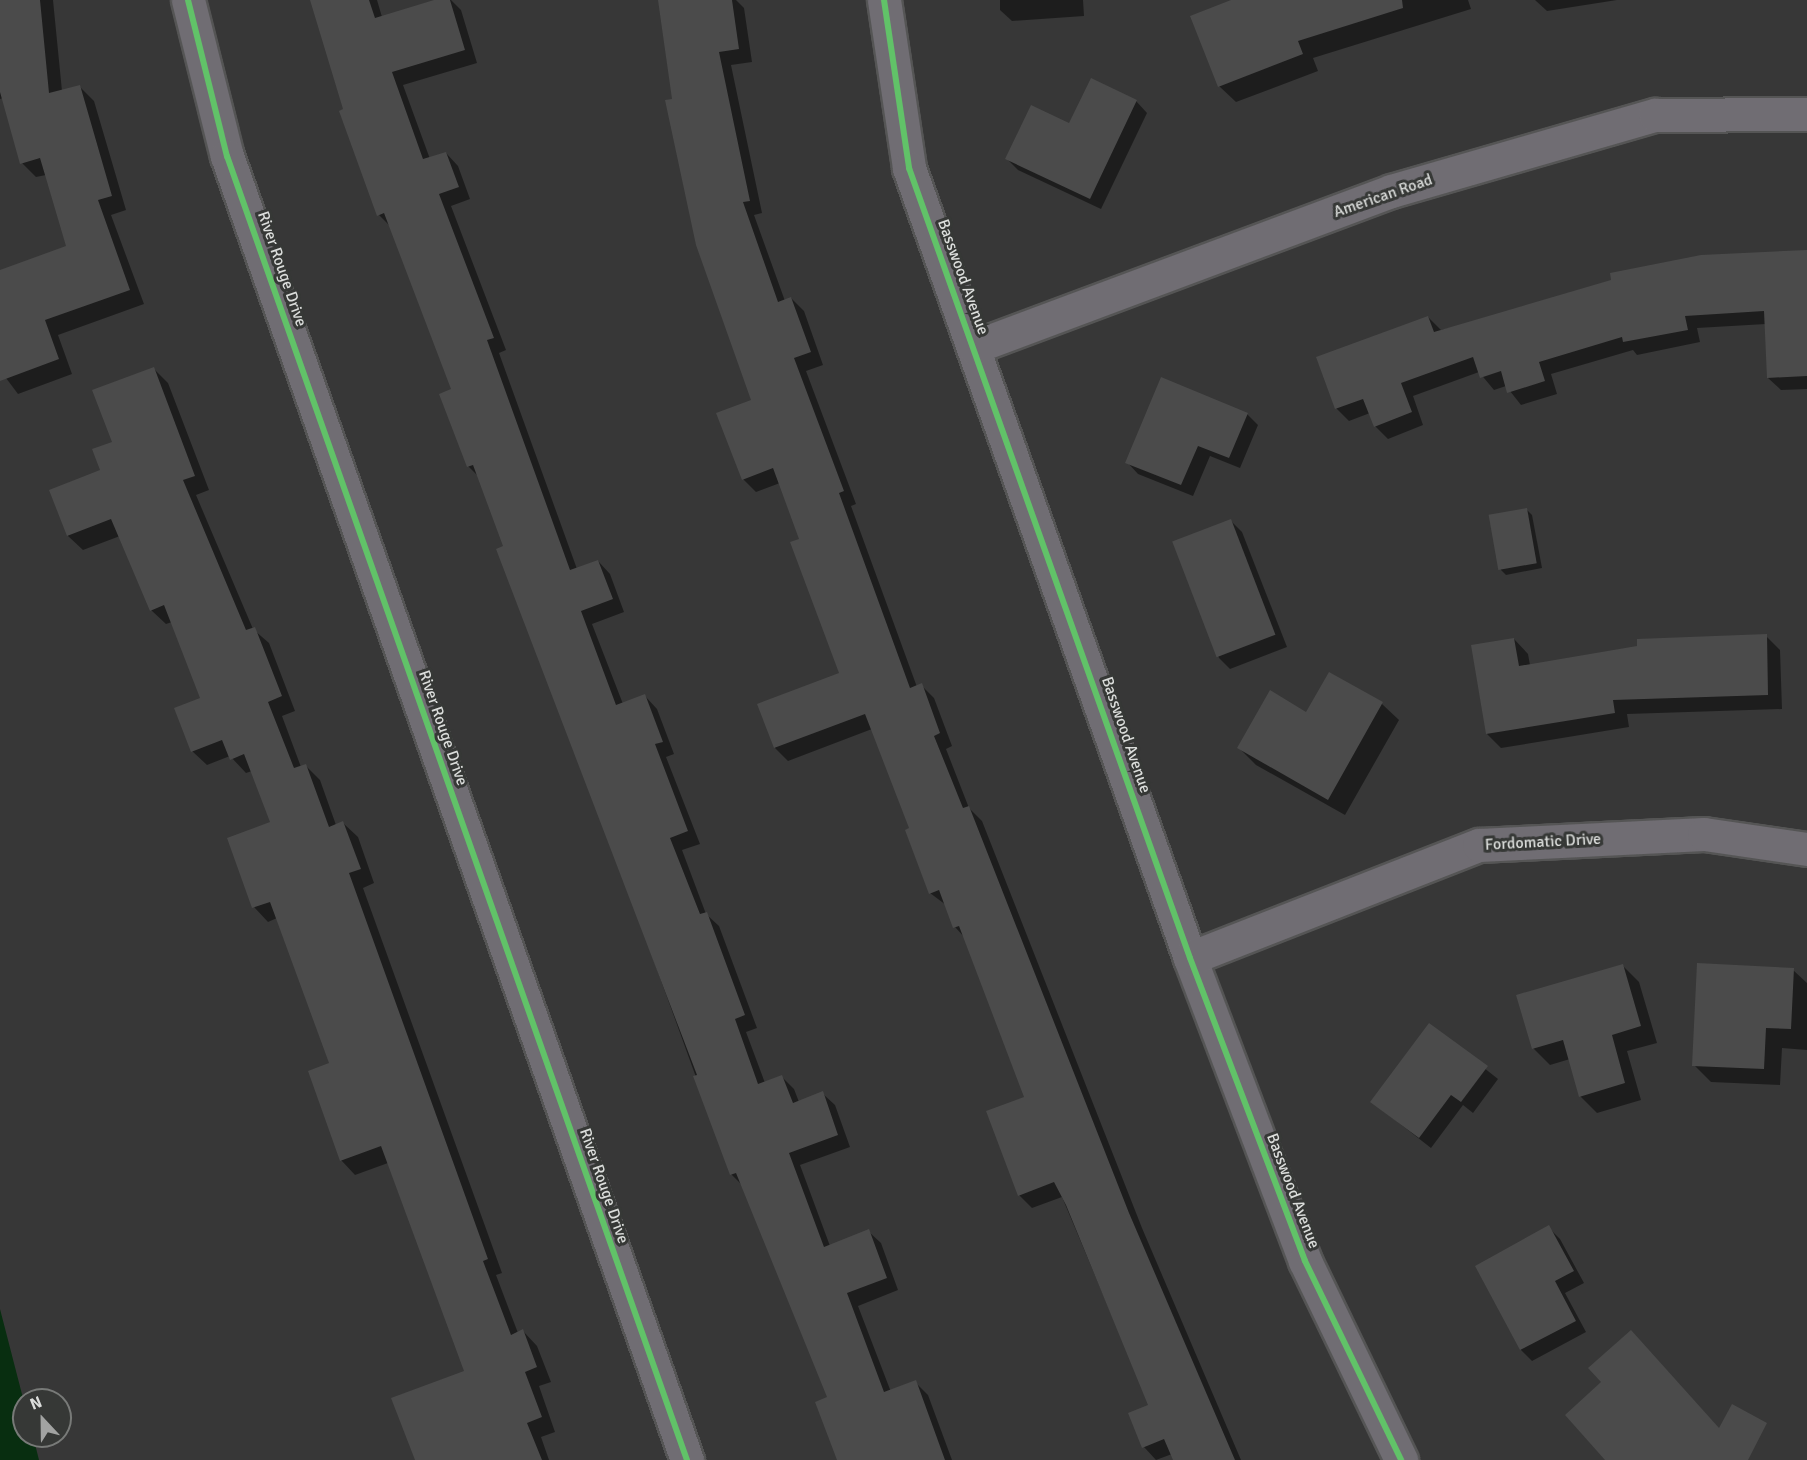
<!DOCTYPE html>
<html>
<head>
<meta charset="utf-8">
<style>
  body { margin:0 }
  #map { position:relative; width:1807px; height:1460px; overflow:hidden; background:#373737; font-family:Signika,sans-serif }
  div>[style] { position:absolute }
  .water>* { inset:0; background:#082e10 }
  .shadow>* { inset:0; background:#0007 }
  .building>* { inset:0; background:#4b4b4b; transform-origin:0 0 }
  .roads { filter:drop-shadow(2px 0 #555) drop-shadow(-2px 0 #555) drop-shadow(0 2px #555) drop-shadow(0 -2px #555) }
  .street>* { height:33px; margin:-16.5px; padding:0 16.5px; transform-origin:16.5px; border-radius:16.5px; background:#706d73 }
  .cycleway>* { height:6px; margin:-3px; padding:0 3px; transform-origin:3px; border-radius:3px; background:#61c268 }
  span { translate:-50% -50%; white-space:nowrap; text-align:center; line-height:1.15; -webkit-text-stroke:6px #363836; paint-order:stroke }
  .street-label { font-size:16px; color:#dbdddb }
  .north { position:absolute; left:12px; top:1388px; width:60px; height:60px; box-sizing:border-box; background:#363836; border:2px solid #787a78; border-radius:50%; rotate:338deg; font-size:16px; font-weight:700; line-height:24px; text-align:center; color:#dbdddb }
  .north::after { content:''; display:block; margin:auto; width:21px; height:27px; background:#a2a3a2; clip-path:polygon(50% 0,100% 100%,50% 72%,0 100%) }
</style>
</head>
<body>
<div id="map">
  <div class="water">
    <i style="clip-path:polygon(0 1309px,24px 1402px,24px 1436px,33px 1436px,39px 1460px,0 1460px)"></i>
  </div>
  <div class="shadow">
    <i style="clip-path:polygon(0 0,53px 0,62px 91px,79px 86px,94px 101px,126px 210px,111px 215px,144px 304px,58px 335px,72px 374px,18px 394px,0 370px,0 271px,68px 247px,46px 175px,36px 177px,22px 163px,3px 98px,0 99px)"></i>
    <i style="clip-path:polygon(311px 0,377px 0,382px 17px,439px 0,451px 0,461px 10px,477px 63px,403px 85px,430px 159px,446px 153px,458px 166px,470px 199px,451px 206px,506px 350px,499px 353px,577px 569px,598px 561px,610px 574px,624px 612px,592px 624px,623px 704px,645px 696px,657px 709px,674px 754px,666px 757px,700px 844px,682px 850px,706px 914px,719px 926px,757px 1028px,746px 1032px,765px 1083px,782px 1077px,794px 1089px,799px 1102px,822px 1093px,835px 1105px,850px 1147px,800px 1165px,830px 1246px,868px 1231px,881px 1243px,898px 1290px,858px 1306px,891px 1392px,915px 1382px,928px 1395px,952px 1460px,844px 1460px,829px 1398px,744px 1187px,731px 1174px,479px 477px,468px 466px,453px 390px,391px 227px,379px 215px)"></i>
    <i style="clip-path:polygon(659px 0,736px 0,744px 8px,752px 62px,731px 65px,762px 213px,754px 215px,785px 301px,791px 298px,804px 311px,823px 365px,806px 371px,856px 504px,851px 506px,917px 687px,921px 685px,934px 698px,952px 746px,946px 749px,969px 808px,982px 821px,1142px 1228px,1241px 1460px,1175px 1460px,1172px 1454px,1156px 1460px,1144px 1447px,1150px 1406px,1062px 1197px,1032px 1208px,1019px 1195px,1026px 1098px,965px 938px,955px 927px,946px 905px,930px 893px,911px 829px,872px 729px,788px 761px,775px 748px,759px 705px,841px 674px,801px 540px,780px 483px,756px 492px,743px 479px,753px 401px,674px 100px)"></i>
    <i style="clip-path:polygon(1000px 0,1083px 0,1084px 16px,1012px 21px,1000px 10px)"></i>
    <i style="clip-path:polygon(1234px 0,1468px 0,1471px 9px,1313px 58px,1318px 71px,1236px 102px,1219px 86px)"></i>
    <i style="clip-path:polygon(1535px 0,1617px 0,1547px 11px)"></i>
    <i style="clip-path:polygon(1136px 101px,1147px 113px,1101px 209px,1018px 170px,1007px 159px,1069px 125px)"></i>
    <i style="clip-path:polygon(1807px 252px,1807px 389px,1781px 390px,1768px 378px,1766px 324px,1697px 328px,1700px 342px,1637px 355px,1633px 350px,1551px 374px,1557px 394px,1521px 405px,1506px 386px,1494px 390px,1479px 372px,1413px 396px,1423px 425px,1388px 439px,1375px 426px,1370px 413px,1349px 421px,1336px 408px,1428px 317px,1441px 330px)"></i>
    <i style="clip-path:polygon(153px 368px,168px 383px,209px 490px,196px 495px,253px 629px,269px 643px,295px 711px,282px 716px,301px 767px,305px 765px,320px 780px,336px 825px,343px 823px,358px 837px,374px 883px,363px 888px,502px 1273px,496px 1275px,518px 1333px,523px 1331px,537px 1346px,551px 1382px,539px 1386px,555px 1432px,541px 1437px,549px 1460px,419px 1460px,466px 1372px,388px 1163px,355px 1175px,341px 1160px,331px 1064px,277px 918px,268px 922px,254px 907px,272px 823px,252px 771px,246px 773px,230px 756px,207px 765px,192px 751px,202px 699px,172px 622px,166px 624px,151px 610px,120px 536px,83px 550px,68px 536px,51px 491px,102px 471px)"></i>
    <i style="clip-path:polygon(1247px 414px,1258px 425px,1240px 468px,1210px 456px,1193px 496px,1138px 474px,1127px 462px)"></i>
    <i style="clip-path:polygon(1527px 510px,1532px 515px,1542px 568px,1506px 575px,1501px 570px,1491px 517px)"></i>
    <i style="clip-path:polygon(1231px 521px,1242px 532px,1287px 647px,1230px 669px,1219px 658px,1174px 543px)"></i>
    <i style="clip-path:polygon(1766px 636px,1780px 650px,1782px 709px,1627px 714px,1629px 727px,1501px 748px,1487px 734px,1514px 639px,1528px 654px,1530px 665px)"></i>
    <i style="clip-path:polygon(1330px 674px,1382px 704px,1399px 720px,1345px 815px,1256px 765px,1239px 748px,1307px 715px)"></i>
    <i style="clip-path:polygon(1623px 966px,1639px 982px,1657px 1043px,1627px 1051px,1641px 1100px,1597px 1113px,1580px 1096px,1570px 1059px,1550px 1065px,1533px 1048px)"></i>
    <i style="clip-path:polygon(1793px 970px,1807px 983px,1807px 1050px,1782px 1048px,1780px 1085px,1711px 1082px,1694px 1065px)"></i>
    <i style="clip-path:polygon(1430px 1025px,1498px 1079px,1473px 1113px,1463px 1105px,1431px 1148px,1372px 1102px)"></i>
    <i style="clip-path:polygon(1548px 1227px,1560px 1239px,1584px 1283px,1565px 1293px,1586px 1332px,1532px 1361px,1521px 1350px,1477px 1266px)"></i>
  </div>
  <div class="building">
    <i style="clip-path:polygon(0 0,40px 0,49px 93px,80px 85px,112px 196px,98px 200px,130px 290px,45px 320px,59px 359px,0 381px,0 270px,66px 246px,40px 158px,20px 164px,0 92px)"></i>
    <i style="clip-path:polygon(310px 0,369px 0,375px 18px,434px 0,450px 0,465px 50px,392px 72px,423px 159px,446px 152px,459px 187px,439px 194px,494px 338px,487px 340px,570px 570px,598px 560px,613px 599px,581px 611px,616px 705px,645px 694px,663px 742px,655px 744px,688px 831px,670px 838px,700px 914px,707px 912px,745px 1015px,735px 1019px,758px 1084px,782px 1075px,793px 1103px,823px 1091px,838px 1135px,789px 1153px,824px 1247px,869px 1229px,887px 1278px,847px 1293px,884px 1392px,916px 1380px,945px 1460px,837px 1460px,815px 1402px,827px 1397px,736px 1173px,730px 1175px,693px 1076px,697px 1075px,496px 549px,503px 546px,473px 465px,467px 467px,439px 394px,451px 389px,384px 213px,377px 216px,339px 111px,343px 109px)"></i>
    <i style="clip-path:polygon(658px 0,732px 0,739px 49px,719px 52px,750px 201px,743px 202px,778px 302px,791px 297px,811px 352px,794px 358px,844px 491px,839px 493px,910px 688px,922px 683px,940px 733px,934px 736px,963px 808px,969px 806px,1129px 1213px,1235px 1460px,1173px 1460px,1164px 1439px,1142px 1448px,1128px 1413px,1148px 1405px,1066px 1205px,1054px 1182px,1018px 1196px,986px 1111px,1024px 1097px,959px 926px,953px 928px,939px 890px,929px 894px,905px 830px,909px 828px,865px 714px,774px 748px,757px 704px,839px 673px,790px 542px,799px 539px,773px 468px,742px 480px,716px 413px,751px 400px,696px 245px,665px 100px,672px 99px)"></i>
    <i style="clip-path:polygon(1231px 0,1402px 0,1403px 8px,1298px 41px,1303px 54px,1218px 87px,1190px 16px)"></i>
    <i style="clip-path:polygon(1091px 78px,1137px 100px,1090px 199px,1005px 159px,1031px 105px,1069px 123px)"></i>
    <i style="clip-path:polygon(1807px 250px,1807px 376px,1767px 378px,1764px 311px,1685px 316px,1688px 330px,1623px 342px,1622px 337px,1539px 362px,1545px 381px,1507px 393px,1501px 371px,1480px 378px,1473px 357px,1401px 383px,1412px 412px,1374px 427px,1363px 399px,1335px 409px,1316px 357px,1428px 316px,1434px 332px,1611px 280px,1610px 273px,1701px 255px)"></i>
    <i style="clip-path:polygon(154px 367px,195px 476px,183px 480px,246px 630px,255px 627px,282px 696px,268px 702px,294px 768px,306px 764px,329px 827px,343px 821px,361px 869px,349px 873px,488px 1259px,483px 1261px,511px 1335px,523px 1329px,537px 1367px,525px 1372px,542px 1417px,527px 1423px,542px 1460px,415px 1460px,391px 1398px,464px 1371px,381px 1146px,340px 1161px,308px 1071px,329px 1063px,270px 902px,252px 908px,227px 838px,270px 822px,244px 754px,230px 760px,222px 740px,191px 752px,174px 708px,200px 698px,164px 605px,150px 611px,111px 519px,67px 536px,49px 490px,100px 470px,92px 449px,112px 442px,92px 390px)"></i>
    <i style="clip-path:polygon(1161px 377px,1248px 413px,1229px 458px,1198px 446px,1181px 485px,1125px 463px)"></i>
    <i style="left:1527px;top:508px;width:56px;height:39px;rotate:80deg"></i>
    <i style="left:1231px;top:519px;width:124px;height:63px;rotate:69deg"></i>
    <i style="clip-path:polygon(1767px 634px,1768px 695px,1613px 700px,1615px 713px,1486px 734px,1471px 645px,1514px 638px,1519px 666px,1637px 646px,1637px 639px)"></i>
    <i style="clip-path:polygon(1329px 672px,1383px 702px,1328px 800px,1237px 748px,1270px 690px,1306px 712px)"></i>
    <i style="clip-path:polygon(1697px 963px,1794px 968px,1791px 1029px,1766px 1028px,1764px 1069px,1692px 1066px)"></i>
    <i style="clip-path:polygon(1623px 964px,1641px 1026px,1612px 1035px,1625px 1083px,1579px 1097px,1563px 1040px,1532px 1049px,1516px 995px)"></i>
    <i style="clip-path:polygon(1429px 1023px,1488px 1066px,1461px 1102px,1451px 1095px,1419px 1138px,1370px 1102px)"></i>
    <i style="clip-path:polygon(1549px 1225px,1574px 1271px,1555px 1281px,1576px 1321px,1520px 1350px,1475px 1266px)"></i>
    <i style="clip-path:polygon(1631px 1330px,1719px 1428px,1732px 1404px,1767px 1423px,1748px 1460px,1605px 1460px,1565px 1415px,1601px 1382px,1588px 1368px)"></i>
  </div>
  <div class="roads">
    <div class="street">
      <i style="left:188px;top:0;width:161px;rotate:76deg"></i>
      <i style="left:227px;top:156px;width:1383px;rotate:70.57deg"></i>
      <i style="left:884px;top:0;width:170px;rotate:81.5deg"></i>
      <i style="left:909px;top:168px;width:838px;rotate:70.42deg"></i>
      <i style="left:1190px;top:958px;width:324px;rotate:69.2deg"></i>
      <i style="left:1305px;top:1261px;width:221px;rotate:64.2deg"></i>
      <i style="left:974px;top:347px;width:445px;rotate:-20.5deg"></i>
      <i style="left:1391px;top:191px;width:275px;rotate:-16.1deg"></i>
      <i style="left:1655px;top:115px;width:152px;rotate:-0.4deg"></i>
      <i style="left:1190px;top:958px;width:310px;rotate:-21.4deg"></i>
      <i style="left:1479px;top:845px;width:225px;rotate:-2.8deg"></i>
      <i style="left:1704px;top:834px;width:104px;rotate:8.3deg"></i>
    </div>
  </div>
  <div class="cycleway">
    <i style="left:188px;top:0;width:161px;rotate:76deg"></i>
    <i style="left:227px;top:156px;width:1383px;rotate:70.57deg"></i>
    <i style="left:884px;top:0;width:170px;rotate:81.5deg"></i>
    <i style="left:909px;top:168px;width:838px;rotate:70.42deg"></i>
    <i style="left:1190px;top:958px;width:324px;rotate:69.2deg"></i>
    <i style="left:1305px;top:1261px;width:221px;rotate:64.2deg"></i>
  </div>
  <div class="street-label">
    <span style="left:1383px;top:196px;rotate:-19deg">American Road</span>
    <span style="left:282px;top:269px;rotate:71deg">River Rouge Drive</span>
    <span style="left:963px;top:277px;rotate:70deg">Basswood Avenue</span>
    <span style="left:443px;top:728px;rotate:71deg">River Rouge Drive</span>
    <span style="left:1126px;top:735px;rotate:71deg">Basswood Avenue</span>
    <span style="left:1543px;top:842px;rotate:-3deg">Fordomatic Drive</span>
    <span style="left:604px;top:1186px;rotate:71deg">River Rouge Drive</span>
    <span style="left:1293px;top:1191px;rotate:69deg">Basswood Avenue</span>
  </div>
  <div class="north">N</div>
</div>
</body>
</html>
